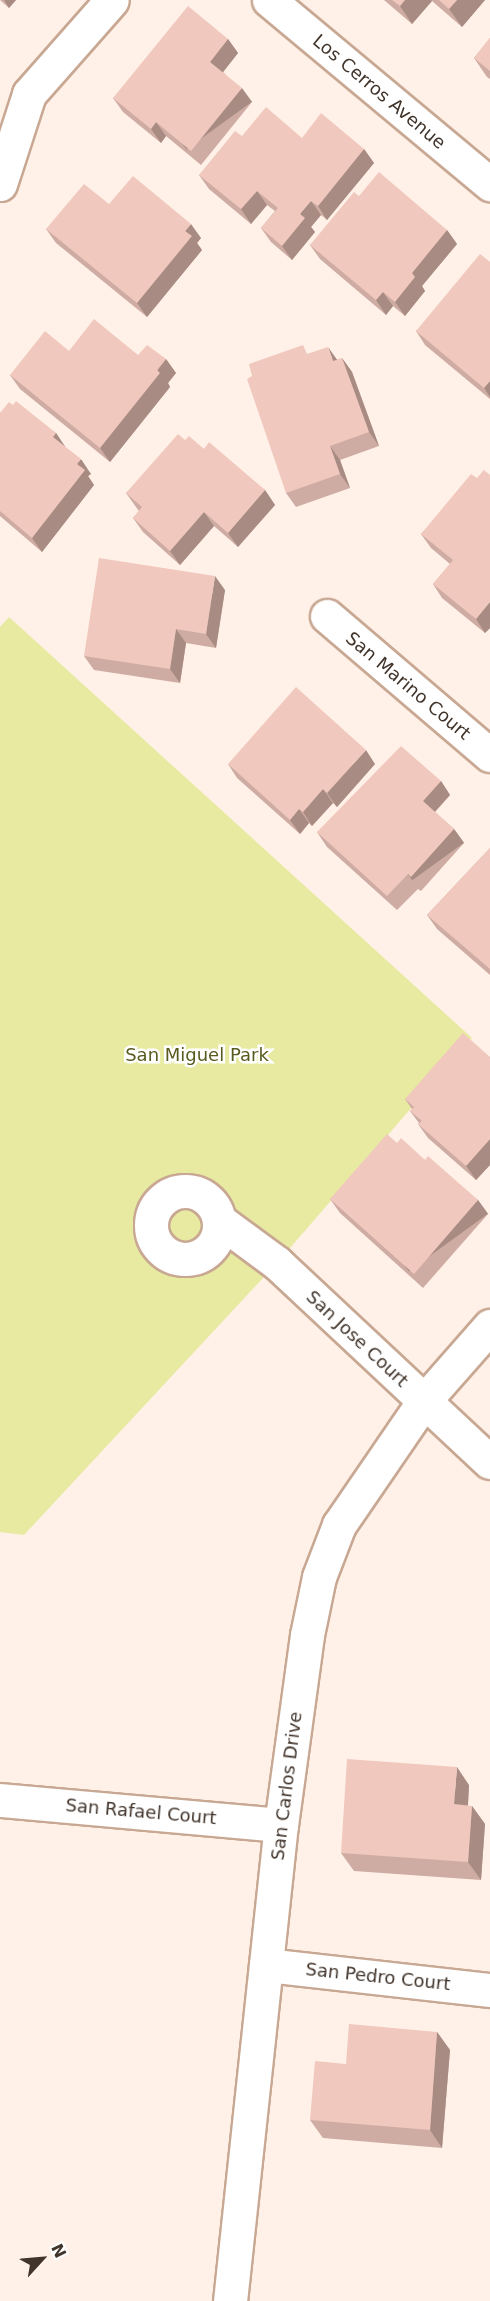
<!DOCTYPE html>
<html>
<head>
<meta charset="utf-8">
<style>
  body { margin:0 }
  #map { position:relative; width:490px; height:2301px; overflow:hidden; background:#fff1e8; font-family:"DejaVu Sans",sans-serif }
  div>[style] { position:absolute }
  .green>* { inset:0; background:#e7eaa0 }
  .roads { filter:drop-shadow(2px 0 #c8a893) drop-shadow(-2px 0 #c8a893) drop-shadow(0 2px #c8a893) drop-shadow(0 -2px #c8a893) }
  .minor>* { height:33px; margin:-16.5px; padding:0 16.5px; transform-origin:16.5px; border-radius:16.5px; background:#fff }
  .minor>.ring { margin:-16.5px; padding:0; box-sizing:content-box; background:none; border:33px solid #fff; border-radius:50% }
  .wall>* { inset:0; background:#ceaca3 }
  .shaded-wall>* { inset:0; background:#a88c84; transform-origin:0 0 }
  .building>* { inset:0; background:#f0c8bd }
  span { translate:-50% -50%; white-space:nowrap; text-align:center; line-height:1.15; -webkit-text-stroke:5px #fff; paint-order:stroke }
  .street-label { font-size:18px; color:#41342b }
  .park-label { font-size:18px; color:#595b1e }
  .north { position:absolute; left:12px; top:2229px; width:60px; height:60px; -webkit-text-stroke:4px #fff; paint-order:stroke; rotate:64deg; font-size:16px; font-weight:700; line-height:24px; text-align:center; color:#41342b }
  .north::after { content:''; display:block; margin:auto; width:21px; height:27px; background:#41342b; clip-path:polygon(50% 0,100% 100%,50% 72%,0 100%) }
</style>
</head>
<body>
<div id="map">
  <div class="green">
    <i style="clip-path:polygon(9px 617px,472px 1038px,277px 1263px,24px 1535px,0 1532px,0 627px)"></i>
  </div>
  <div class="roads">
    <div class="minor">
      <i style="left:269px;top:0;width:288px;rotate:39.8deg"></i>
      <i style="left:0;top:184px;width:95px;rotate:-72.1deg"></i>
      <i style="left:29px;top:94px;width:125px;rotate:-48.6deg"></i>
      <i style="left:327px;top:616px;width:214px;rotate:40.5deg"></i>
      <i class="ring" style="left:151px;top:1191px;width:35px;height:35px"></i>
      <i style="left:220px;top:1221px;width:71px;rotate:36.4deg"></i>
      <i style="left:277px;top:1263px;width:291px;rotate:43.1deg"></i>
      <i style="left:0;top:1800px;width:282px;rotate:5.1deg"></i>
      <i style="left:266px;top:1965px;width:225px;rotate:6.4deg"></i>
      <i style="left:230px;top:2301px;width:479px;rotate:-83.9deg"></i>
      <i style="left:281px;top:1825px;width:192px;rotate:-82.2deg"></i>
      <i style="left:307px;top:1635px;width:59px;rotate:-78.3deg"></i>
      <i style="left:319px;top:1577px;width:56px;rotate:-69deg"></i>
      <i style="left:339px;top:1525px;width:150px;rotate:-55.6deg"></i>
      <i style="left:424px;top:1401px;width:100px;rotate:-48.7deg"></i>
    </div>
  </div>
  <div class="wall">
    <i style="clip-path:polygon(0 0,16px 0,9px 8px)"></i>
    <i style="clip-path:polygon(384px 0,485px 0,462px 27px,432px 1px,412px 24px)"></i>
    <i style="clip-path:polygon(490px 38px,490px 79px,487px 77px,474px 58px)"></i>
    <i style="clip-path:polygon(228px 39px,238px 53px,223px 72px,252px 102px,201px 165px,166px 136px,161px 143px,123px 112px,113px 98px)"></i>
    <i style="clip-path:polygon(242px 136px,302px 138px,364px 149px,374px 163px,327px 220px,321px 215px,311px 227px,315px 232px,292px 260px,271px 242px,261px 228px,275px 211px,267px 205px,251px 224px,209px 189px,199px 175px)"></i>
    <i style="clip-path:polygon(359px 196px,447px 230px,457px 244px,422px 286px,425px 291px,405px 316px,393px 306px,386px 315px,320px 259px,310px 245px)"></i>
    <i style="clip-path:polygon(109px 204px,201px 238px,197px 243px,202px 250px,147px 317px,56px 243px,46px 229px)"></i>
    <i style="clip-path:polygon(490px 262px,490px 399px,425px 345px,416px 331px)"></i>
    <i style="clip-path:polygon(69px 351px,138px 355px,166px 359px,176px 373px,168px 383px,170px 387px,110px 462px,20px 389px,10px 375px)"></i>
    <i style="clip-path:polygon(309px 353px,337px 360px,342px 358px,352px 372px,379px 446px,340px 460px,350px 488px,296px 507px,286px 493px)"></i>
    <i style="clip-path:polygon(13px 405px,56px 433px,66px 448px,91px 474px,88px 476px,94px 485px,42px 552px,0 516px,0 413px)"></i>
    <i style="clip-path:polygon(185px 440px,204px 449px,265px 490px,275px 505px,238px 547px,214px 526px,180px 565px,143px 532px,133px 518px,139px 511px,136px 507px,126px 493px)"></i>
    <i style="clip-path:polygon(490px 475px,490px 628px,485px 633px,442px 598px,433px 584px,450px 564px,431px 548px,421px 534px,477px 478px)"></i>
    <i style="clip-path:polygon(225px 590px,216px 648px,186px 643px,180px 683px,94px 670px,84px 656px)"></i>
    <i style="clip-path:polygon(228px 764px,375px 764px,337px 807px,333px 803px,312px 826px,309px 823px,300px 834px,237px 778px)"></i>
    <i style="clip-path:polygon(441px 781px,450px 795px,435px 812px,454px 829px,464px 843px,421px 891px,418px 889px,397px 910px,327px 847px,317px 832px)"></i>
    <i style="clip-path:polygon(490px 848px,490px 975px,437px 929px,427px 915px)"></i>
    <i style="clip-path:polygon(490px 1057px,490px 1165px,476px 1180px,428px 1138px,418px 1124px,419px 1123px,410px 1111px,412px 1109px,405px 1099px)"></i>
    <i style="clip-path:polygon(397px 1143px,425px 1160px,478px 1200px,488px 1214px,423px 1288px,340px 1213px,330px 1199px)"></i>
    <i style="clip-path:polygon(469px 1785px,468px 1806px,472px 1806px,485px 1824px,481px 1880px,354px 1871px,341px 1853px)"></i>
    <i style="clip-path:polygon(437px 2032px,450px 2050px,442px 2148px,323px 2138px,310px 2120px,346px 2064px)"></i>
  </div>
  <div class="shaded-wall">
    <i style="clip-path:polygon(4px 0,16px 0,9px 8px)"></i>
    <i style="clip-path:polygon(405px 0,431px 0,432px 1px,412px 24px,400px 6px)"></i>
    <i style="clip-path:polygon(457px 0,485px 0,462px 27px,449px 9px)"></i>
    <i style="clip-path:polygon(228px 39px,238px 53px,220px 76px,210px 62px)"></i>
    <i style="left:242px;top:88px;width:17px;height:81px;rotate:54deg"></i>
    <i style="clip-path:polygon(156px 122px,166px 136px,161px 143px,151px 129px)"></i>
    <i style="clip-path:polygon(364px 149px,374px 163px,327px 220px,318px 206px)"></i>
    <i style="clip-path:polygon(257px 191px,267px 205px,251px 224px,241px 209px)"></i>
    <i style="clip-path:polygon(311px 201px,321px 215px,311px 227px,315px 232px,292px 260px,282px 246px,300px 214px)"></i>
    <i style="clip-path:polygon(191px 224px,201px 238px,197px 243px,202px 250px,147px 317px,137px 303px,185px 231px)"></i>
    <i style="clip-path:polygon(447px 230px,457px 244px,422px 286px,425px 291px,405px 316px,395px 302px,412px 273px)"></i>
    <i style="clip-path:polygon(383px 292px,393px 306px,386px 315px,376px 300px)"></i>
    <i style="clip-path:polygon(328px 347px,338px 361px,333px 361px)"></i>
    <i style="clip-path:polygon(342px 358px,352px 372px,379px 446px,369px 432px)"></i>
    <i style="clip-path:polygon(166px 359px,176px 373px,168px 383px,170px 387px,110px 462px,100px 448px)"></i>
    <i style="clip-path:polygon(490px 381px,490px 397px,484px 388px)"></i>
    <i style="clip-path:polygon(56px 433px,66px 448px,63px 452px,53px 437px)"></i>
    <i style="clip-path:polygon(330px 446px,340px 460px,350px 488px,340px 474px)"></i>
    <i style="clip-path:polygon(81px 459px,91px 474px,88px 476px,94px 485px,42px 552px,32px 538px,77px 464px)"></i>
    <i style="clip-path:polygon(265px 490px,275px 505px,238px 547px,228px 533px)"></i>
    <i style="clip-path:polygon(204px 512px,214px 526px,180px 565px,170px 551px)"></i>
    <i style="clip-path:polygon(215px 576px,225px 590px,216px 648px,206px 634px)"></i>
    <i style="clip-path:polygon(490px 602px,490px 628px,485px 633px,476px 619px)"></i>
    <i style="clip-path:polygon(176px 629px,186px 643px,180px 683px,170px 669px)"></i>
    <i style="clip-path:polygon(366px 750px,375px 764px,337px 807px,327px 793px)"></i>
    <i style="clip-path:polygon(441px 781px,450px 795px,432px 815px,423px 801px)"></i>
    <i style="clip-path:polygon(323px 789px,333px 803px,312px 826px,303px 812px)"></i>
    <i style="clip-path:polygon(299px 809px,309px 823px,300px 834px,290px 820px)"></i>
    <i style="left:454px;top:829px;width:17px;height:64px;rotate:54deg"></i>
    <i style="clip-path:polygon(490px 1139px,490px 1165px,476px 1180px,466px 1166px)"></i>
    <i style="left:478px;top:1200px;width:17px;height:98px;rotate:54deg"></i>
    <i style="clip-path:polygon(457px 1767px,469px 1785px,467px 1822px,454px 1804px)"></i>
    <i style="clip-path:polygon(472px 1806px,485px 1824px,481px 1880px,468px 1862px)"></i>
    <i style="clip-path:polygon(437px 2032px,450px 2050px,442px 2148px,430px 2130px)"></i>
  </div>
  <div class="building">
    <i style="clip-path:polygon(392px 0,405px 0,400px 6px)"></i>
    <i style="clip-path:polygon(439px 0,457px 0,449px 9px)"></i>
    <i style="clip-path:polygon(188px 6px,228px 39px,210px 62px,242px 88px,191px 151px,156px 122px,151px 129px,113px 98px)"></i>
    <i style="clip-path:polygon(490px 38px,490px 71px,474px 58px)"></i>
    <i style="clip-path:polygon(266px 107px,302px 138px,321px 113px,364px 149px,318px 206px,311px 201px,300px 214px,305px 218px,282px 246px,261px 228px,278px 208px,257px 191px,241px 209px,199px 175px,235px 131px,242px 136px)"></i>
    <i style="clip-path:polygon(379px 172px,447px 230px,412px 273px,415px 277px,395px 302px,383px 292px,376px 300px,310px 245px,354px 192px,359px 196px)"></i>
    <i style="clip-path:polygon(133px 176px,191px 224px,185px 231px,192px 236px,137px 303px,46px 229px,84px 184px,109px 204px)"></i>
    <i style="clip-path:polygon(480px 254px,490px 262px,490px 381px,484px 388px,416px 331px)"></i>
    <i style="clip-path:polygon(94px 319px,138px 355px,147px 345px,166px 359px,157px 370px,160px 373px,100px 448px,10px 375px,45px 331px,69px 351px)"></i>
    <i style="clip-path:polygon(303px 345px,307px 354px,328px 347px,333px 361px,342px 358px,369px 432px,330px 446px,340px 474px,286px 493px,247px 379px,252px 376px,249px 364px)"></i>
    <i style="clip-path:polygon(16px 401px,56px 433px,53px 437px,81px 459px,77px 464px,85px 470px,32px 538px,0 511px,0 413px,9px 402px,13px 405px)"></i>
    <i style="clip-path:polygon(178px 434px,185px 440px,189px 436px,204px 449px,209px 442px,265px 490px,228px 533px,204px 512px,170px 551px,133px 518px,142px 507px,126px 493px)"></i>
    <i style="clip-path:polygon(484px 470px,490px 475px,490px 602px,476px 619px,433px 584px,453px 560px,421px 534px,471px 474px,477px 478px)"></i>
    <i style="clip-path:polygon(99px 558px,215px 576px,206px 634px,176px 629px,170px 669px,84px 656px)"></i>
    <i style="clip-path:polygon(296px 687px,366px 750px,327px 793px,323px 789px,303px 812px,299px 809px,290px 820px,228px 764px)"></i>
    <i style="clip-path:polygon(401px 746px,441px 781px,423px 801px,454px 829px,411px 877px,408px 874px,387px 896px,317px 832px)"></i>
    <i style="clip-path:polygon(490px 848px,490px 969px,427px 915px)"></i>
    <i style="clip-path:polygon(463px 1033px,490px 1057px,490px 1139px,466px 1166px,418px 1124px,422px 1121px,410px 1111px,414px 1107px,405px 1099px)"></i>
    <i style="clip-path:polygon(387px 1134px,397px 1143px,401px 1138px,425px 1160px,428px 1156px,478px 1200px,414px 1274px,330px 1199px)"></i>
    <i style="clip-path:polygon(347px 1759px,457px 1767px,454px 1804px,472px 1806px,468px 1862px,341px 1853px)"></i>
    <i style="clip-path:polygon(349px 2024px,437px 2032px,430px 2130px,310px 2120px,315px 2061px,346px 2064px)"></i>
  </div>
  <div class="street-label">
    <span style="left:379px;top:92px;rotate:40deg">Los Cerros Avenue</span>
    <span style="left:408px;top:686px;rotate:40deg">San Marino Court</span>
    <span style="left:357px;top:1339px;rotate:43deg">San Jose Court</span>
    <span style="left:287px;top:1786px;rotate:-83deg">San Carlos Drive</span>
    <span style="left:141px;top:1812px;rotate:5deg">San Rafael Court</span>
    <span style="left:378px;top:1977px;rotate:6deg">San Pedro Court</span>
  </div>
  <div class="park-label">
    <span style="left:197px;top:1055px">San Miguel Park</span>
  </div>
  <div class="north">N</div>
</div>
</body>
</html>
